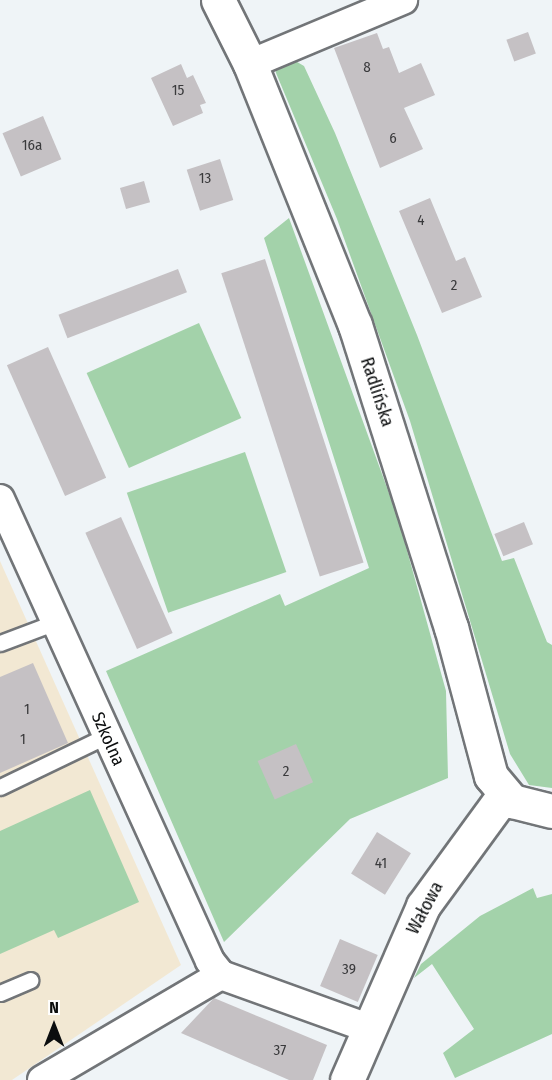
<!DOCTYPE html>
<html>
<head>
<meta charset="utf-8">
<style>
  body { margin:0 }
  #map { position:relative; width:552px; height:1080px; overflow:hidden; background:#eff4f7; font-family:"Fira Sans Condensed",sans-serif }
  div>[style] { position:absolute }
  .education>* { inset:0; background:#f2e8d3 }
  .green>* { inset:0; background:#a3d2aa; transform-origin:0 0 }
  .building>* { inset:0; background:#c5c1c4; transform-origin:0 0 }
  .roads { filter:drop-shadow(2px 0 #727578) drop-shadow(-2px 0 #727578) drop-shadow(0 2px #727578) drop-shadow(0 -2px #727578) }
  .lane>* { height:15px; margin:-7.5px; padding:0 7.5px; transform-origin:7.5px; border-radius:7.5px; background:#fff }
  .street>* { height:28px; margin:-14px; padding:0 14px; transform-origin:14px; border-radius:14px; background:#fff }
  .secondary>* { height:33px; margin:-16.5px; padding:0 16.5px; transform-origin:16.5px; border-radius:16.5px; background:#fff }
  span { translate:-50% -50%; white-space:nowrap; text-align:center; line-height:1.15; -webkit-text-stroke:4.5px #fff; paint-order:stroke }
  .number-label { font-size:15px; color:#3a3a3c }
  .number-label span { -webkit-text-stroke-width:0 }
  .street-label { font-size:18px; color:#0b0d0e }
  .north { position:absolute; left:24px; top:996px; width:60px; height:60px; -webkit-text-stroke:4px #fff; paint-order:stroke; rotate:0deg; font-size:16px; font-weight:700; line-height:24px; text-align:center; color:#0b0d0e }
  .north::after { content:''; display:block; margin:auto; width:21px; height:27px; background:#0b0d0e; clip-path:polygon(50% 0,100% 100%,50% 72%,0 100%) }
</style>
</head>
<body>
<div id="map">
  <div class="education">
    <i style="clip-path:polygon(0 561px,181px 965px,12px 1080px,0 1080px)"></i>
  </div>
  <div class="green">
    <i style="clip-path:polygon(292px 59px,304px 66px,335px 133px,417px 335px,502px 561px,514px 558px,547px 642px,552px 645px,552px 788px,529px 785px,510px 754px,410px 421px,337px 219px,276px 73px,275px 67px)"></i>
    <i style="clip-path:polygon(289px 218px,398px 518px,446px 691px,448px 778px,350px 819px,224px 942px,106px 671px,280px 594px,285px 606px,369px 568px,264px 238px)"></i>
    <i style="left:199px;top:323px;width:104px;height:123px;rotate:66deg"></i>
    <i style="left:245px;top:452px;width:127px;height:125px;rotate:71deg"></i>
    <i style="clip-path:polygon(90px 790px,139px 902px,58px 938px,54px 930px,0 954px,0 831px)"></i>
    <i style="clip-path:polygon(533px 888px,537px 898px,552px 894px,552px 1034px,455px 1078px,443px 1053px,474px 1029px,432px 964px,414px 978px,421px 964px,480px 916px)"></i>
  </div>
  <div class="building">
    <i style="left:528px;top:32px;width:23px;height:23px;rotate:70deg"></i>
    <i style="clip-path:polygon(377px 33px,383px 49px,389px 47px,399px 73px,421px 63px,435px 95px,404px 108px,423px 149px,380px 168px,334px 48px)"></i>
    <i style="clip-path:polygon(181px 64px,187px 78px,193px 75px,206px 103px,200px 105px,203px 113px,173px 126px,151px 78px)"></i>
    <i style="left:43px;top:116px;width:47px;height:44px;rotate:67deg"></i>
    <i style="left:220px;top:159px;width:43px;height:35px;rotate:72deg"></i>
    <i style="left:144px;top:181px;width:22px;height:25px;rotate:74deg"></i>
    <i style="clip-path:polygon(430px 198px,456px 261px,465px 257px,482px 297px,442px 313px,399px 211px)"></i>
    <i style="left:265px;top:259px;width:319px;height:46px;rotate:72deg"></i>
    <i style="left:178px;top:269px;width:25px;height:128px;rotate:69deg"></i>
    <i style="left:48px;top:347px;width:143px;height:45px;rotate:66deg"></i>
    <i style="left:121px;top:517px;width:127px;height:39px;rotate:66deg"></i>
    <i style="left:524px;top:522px;width:24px;height:32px;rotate:68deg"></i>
    <i style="clip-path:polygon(33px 663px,68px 743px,0 773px,0 677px)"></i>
    <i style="left:296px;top:744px;width:42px;height:42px;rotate:66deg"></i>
    <i style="left:377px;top:832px;width:40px;height:49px;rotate:32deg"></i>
    <i style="left:340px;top:939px;width:41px;height:51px;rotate:23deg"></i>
    <i style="clip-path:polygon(214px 998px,327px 1045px,313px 1080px,289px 1080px,181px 1033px)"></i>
  </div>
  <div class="roads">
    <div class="lane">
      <i style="left:0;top:643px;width:60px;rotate:-20.6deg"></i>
      <i style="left:0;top:787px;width:118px;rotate:-25.7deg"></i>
      <i style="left:0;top:993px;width:33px;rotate:-23deg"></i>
    </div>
    <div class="street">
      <i style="left:250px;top:64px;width:166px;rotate:-22.7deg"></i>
      <i style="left:0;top:499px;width:507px;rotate:65.56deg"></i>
      <i style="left:210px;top:961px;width:18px;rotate:52deg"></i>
      <i style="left:221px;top:975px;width:156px;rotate:19.8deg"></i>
      <i style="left:42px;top:1080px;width:208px;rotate:-30.4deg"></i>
    </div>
    <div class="secondary">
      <i style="left:218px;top:0;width:72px;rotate:63.4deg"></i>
      <i style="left:250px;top:64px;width:281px;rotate:68.1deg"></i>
      <i style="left:355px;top:325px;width:317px;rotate:72.4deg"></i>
      <i style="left:451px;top:627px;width:154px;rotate:75deg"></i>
      <i style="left:491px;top:776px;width:33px;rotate:50deg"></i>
      <i style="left:512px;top:801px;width:41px;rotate:14deg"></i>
      <i style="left:347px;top:1080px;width:190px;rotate:-66.4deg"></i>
      <i style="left:423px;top:906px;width:137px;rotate:-53.9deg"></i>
    </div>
  </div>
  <div class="number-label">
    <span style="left:367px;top:68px">8</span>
    <span style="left:178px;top:91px">15</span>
    <span style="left:393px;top:139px">6</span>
    <span style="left:32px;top:146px">16a</span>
    <span style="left:205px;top:179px">13</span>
    <span style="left:421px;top:221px">4</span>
    <span style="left:454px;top:286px">2</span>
    <span style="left:27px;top:710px">1</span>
    <span style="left:23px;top:740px">1</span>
    <span style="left:286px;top:772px">2</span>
    <span style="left:381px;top:864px">41</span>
    <span style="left:349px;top:970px">39</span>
    <span style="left:280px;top:1051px">37</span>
  </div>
  <div class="street-label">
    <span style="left:377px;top:392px;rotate:72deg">Radlińska</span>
    <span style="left:108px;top:739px;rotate:66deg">Szkolna</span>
    <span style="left:425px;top:908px;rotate:-62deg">Wałowa</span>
  </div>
  <div class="north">N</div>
</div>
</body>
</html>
